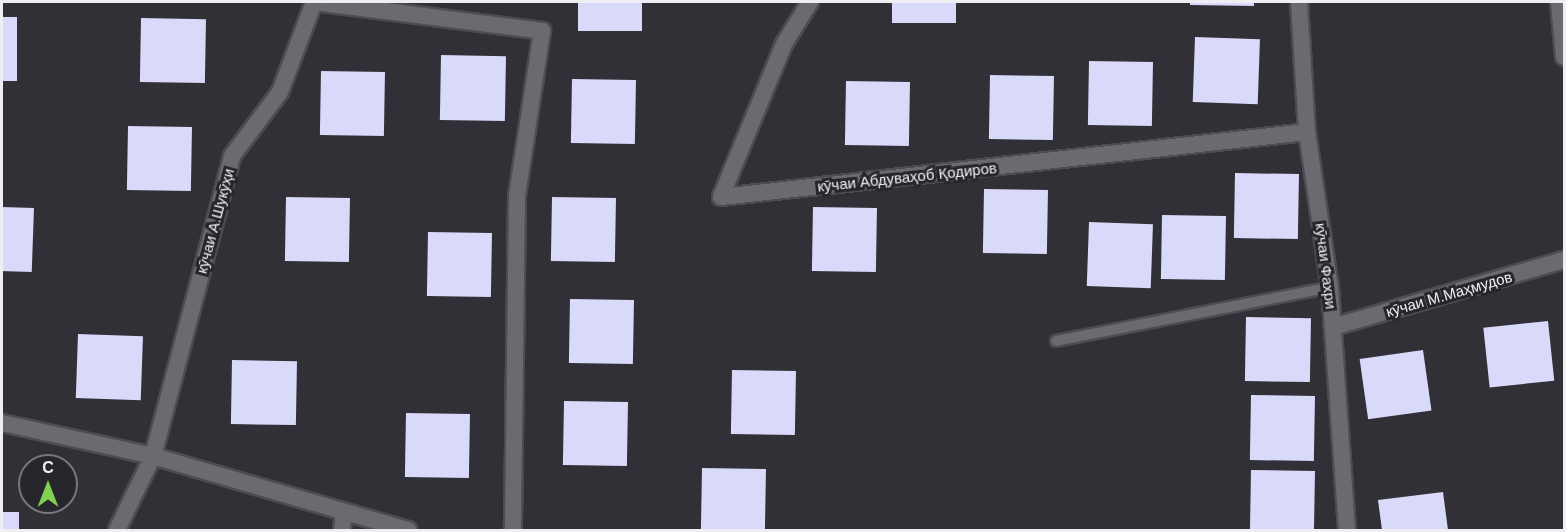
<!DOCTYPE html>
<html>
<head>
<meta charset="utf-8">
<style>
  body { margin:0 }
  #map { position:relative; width:1566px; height:532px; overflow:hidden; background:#303036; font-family:Helvetica,sans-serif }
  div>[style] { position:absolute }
  .building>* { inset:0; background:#d9d9fa; transform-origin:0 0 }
  .roads { filter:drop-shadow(2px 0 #4c4c51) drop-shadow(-2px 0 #4c4c51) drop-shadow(0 2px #4c4c51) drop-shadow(0 -2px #4c4c51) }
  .service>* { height:10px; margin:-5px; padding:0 5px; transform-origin:5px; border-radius:5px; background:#6a6a71 }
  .minor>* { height:16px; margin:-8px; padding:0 8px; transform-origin:8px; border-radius:8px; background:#6a6a71 }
  .tertiary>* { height:16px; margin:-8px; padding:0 8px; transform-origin:8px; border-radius:8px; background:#6a6a71 }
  span { translate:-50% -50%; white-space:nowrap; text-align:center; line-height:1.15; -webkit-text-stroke:6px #26262c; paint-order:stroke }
  .street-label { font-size:15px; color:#efeff3 }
  .frame { position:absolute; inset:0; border:3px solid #efeff3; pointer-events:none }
  .north { position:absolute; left:18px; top:454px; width:60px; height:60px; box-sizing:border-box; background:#26262c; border:2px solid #76767c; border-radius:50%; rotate:0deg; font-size:16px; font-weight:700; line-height:24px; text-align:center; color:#efeff3 }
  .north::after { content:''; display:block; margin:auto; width:21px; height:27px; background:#81d050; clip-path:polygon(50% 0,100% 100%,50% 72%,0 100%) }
</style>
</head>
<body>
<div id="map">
  <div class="building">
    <i style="left:578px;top:2px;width:64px;height:29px"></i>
    <i style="left:892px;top:2px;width:64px;height:21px"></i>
    <i style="clip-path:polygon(1190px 2px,1254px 2px,1254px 6px,1190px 5px)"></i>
    <i style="left:2px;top:17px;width:15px;height:64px"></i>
    <i style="left:141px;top:18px;width:65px;height:64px;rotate:1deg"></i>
    <i style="left:1195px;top:37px;width:65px;height:65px;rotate:2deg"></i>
    <i style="left:441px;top:55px;width:65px;height:65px;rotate:1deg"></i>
    <i style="left:1089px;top:61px;width:64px;height:64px;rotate:1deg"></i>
    <i style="left:321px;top:71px;width:64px;height:64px;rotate:1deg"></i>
    <i style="left:990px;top:75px;width:64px;height:64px;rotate:1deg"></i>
    <i style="left:572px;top:79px;width:64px;height:64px;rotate:1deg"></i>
    <i style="left:846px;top:81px;width:64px;height:64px;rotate:1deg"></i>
    <i style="left:128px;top:126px;width:64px;height:64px;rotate:1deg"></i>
    <i style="left:1235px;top:173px;width:64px;height:65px;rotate:1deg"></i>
    <i style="left:984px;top:189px;width:64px;height:64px;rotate:1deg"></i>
    <i style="left:286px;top:197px;width:64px;height:64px;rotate:1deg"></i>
    <i style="left:552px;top:197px;width:64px;height:64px;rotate:1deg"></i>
    <i style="left:2px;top:207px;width:32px;height:64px;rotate:2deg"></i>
    <i style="left:813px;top:207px;width:64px;height:64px;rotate:1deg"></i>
    <i style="left:1162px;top:215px;width:64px;height:64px;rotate:1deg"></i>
    <i style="left:1089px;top:222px;width:64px;height:64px;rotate:2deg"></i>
    <i style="left:428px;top:232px;width:64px;height:64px;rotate:1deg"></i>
    <i style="left:570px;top:299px;width:64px;height:64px;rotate:1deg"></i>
    <i style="left:1246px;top:317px;width:65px;height:64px;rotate:1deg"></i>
    <i style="left:1548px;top:321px;width:60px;height:65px;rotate:84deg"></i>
    <i style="left:78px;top:334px;width:65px;height:64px;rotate:2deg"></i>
    <i style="left:1423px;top:350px;width:61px;height:64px;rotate:82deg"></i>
    <i style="left:232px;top:360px;width:65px;height:64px;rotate:1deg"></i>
    <i style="left:732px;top:370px;width:64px;height:64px;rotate:1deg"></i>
    <i style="left:1251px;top:395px;width:64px;height:65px;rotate:1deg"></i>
    <i style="left:564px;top:401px;width:64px;height:64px;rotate:1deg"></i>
    <i style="left:406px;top:413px;width:64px;height:64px;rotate:1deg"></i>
    <i style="left:702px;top:468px;width:64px;height:62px;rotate:1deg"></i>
    <i style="left:1251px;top:470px;width:64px;height:60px;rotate:1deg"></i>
    <i style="clip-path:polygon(1443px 492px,1448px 530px,1382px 530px,1378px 500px)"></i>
    <i style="left:2px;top:512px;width:17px;height:18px"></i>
  </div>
  <div class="roads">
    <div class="service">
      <i style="left:1056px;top:341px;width:279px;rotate:-11.1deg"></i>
    </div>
    <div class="minor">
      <i style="left:314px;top:2px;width:230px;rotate:7.2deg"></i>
      <i style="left:542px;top:31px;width:167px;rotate:98.6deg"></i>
      <i style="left:517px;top:196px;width:334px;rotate:90.7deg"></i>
      <i style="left:810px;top:2px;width:49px;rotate:121.8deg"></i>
      <i style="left:784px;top:44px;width:165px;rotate:112.4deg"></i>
      <i style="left:721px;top:197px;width:590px;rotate:-6.33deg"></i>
      <i style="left:1559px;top:2px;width:55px;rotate:84.8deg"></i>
      <i style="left:1333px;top:327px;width:241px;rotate:-16.2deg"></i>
      <i style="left:2px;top:423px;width:155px;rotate:12.3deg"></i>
      <i style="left:153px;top:456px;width:266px;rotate:16.2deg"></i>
      <i style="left:117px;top:530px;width:82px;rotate:-64.1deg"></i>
      <i style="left:153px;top:456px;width:310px;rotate:-75.2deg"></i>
      <i style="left:232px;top:156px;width:80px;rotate:-53.1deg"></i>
      <i style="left:280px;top:92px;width:96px;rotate:-69.3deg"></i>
      <i style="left:342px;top:530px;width:18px;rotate:-84deg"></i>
    </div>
    <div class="tertiary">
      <i style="left:1299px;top:2px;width:130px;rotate:86.5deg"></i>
      <i style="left:1307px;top:132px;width:157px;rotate:81.6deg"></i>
      <i style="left:1330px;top:287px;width:244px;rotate:86deg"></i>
    </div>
  </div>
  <div class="street-label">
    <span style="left:907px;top:177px;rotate:-6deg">кӯчаи Абдуваҳоб Қодиров</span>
    <span style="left:215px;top:221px;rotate:-75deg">кӯчаи А.Шукӯҳи</span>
    <span style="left:1326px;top:266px;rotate:83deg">кӯчаи Фахри</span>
    <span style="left:1449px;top:294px;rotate:-16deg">кӯчаи М.Маҳмудов</span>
  </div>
  <div class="frame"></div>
  <div class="north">С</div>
</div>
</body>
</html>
